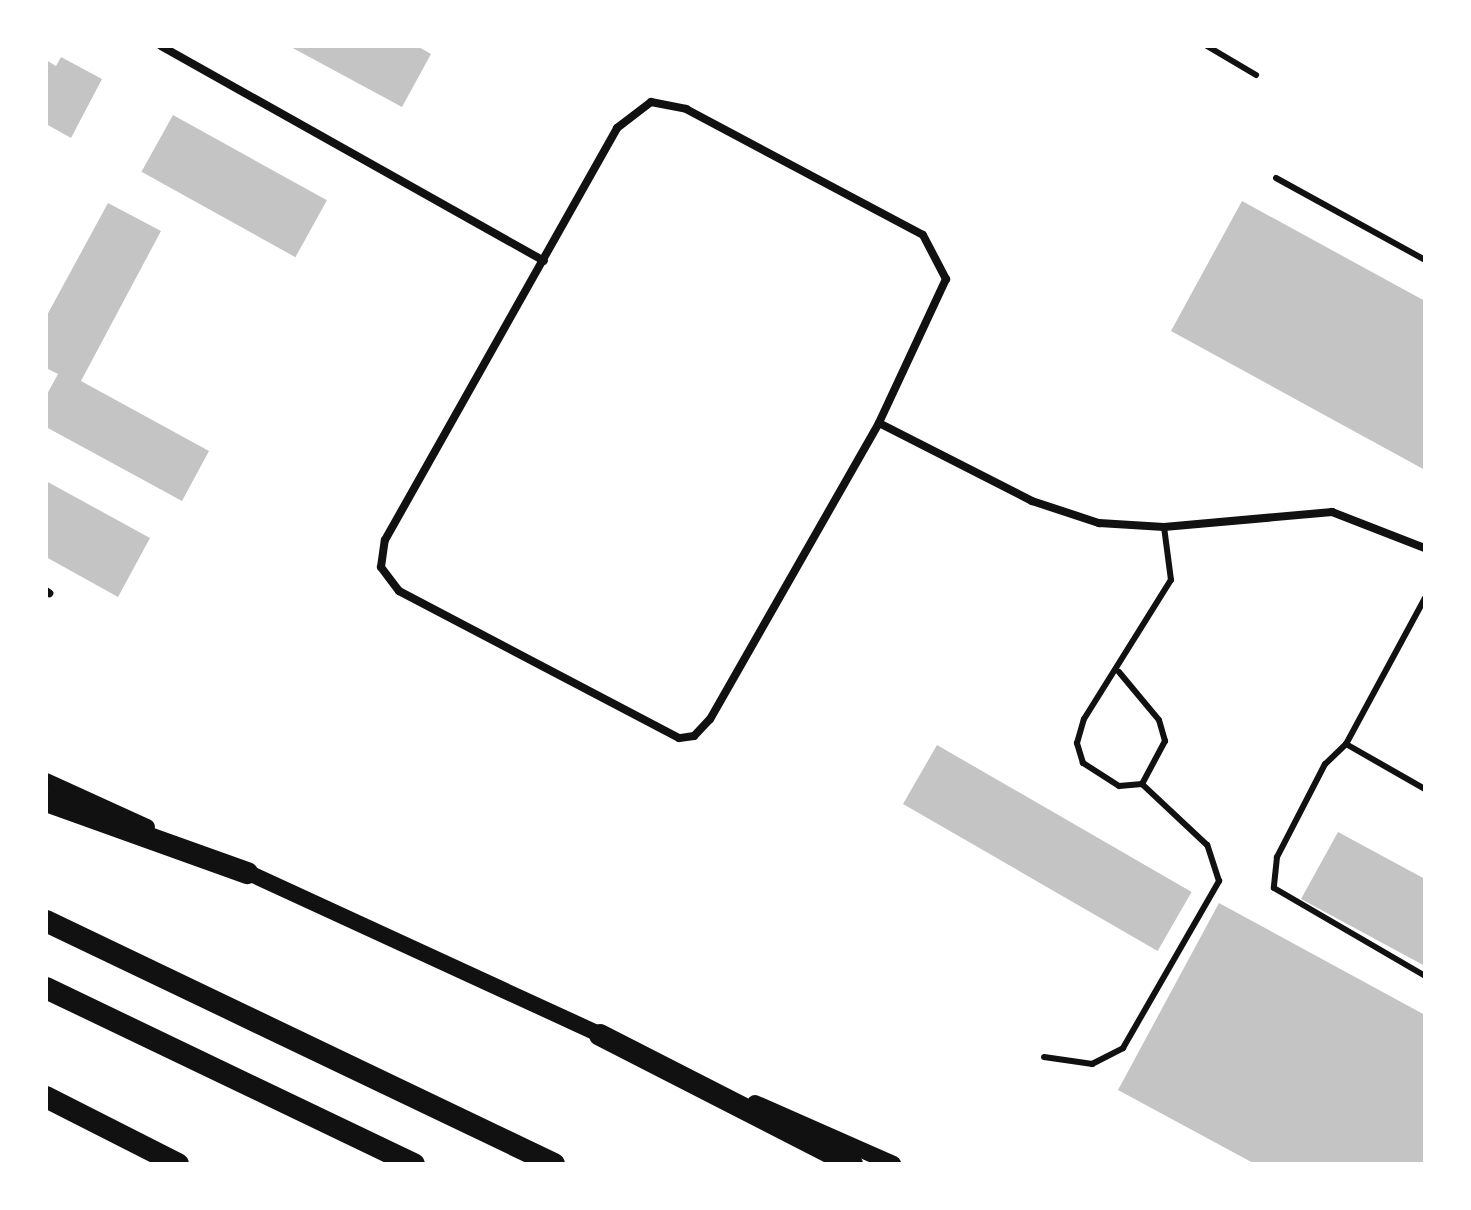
<!DOCTYPE html>
<html>
<head>
<meta charset="utf-8">
<style>
  body { margin:0 }
  #map { position:relative; width:1471px; height:1210px; overflow:hidden; background:#fff; font-family:"PT Serif",serif }
  div>[style] { position:absolute }
  .building>* { inset:0; background:#c4c4c4; transform-origin:0 0 }
  .service>* { height:6px; margin:-3px; padding:0 3px; transform-origin:3px; border-radius:3px; background:#111 }
  .minor>* { height:8px; margin:-4px; padding:0 4px; transform-origin:4px; border-radius:4px; background:#111 }
  .secondary>* { height:16px; margin:-8px; padding:0 8px; transform-origin:8px; border-radius:8px; background:#111 }
  .motorway>* { height:22px; margin:-11px; padding:0 11px; transform-origin:11px; border-radius:11px; background:#111 }
  span { translate:-50% -50%; white-space:nowrap; text-align:center; line-height:1.15; -webkit-text-stroke:8px #fff; paint-order:stroke }
  .frame { position:absolute; inset:0; border:48px solid #fff; pointer-events:none }
</style>
</head>
<body>
<div id="map">
  <div class="building">
    <i style="clip-path:polygon(289px 46px,417px 46px,431px 54px,402px 107px)"></i>
    <i style="clip-path:polygon(61px 57px,102px 79px,71px 138px,46px 124px,46px 60px,56px 66px)"></i>
    <i style="left:173px;top:115px;width:176px;height:65px;rotate:29deg"></i>
    <i style="clip-path:polygon(1242px 201px,1425px 301px,1425px 470px,1171px 331px)"></i>
    <i style="clip-path:polygon(108px 203px,161px 231px,81px 381px,209px 451px,182px 501px,46px 427px,46px 396px,58px 374px,46px 368px,46px 317px)"></i>
    <i style="clip-path:polygon(46px 481px,150px 538px,118px 597px,46px 557px)"></i>
    <i style="left:937px;top:745px;width:294px;height:68px;rotate:30deg"></i>
    <i style="clip-path:polygon(1338px 832px,1425px 879px,1425px 966px,1301px 899px)"></i>
    <i style="clip-path:polygon(1219px 903px,1425px 1015px,1425px 1164px,1255px 1164px,1118px 1090px)"></i>
  </div>
  <div class="service">
    <i style="left:1207px;top:46px;width:57px;rotate:30.6deg"></i>
    <i style="left:1276px;top:178px;width:170px;rotate:28.8deg"></i>
    <i style="left:1425px;top:598px;width:166px;rotate:118.4deg"></i>
    <i style="left:1346px;top:744px;width:91px;rotate:29.7deg"></i>
    <i style="left:1119px;top:672px;width:62px;rotate:50.2deg"></i>
    <i style="left:1159px;top:720px;width:22px;rotate:74deg"></i>
    <i style="left:1165px;top:741px;width:49px;rotate:118.1deg"></i>
    <i style="left:1142px;top:784px;width:23px;rotate:175deg"></i>
    <i style="left:1119px;top:786px;width:43px;rotate:-147.4deg"></i>
    <i style="left:1083px;top:763px;width:21px;rotate:-107deg"></i>
    <i style="left:1077px;top:743px;width:25px;rotate:-74deg"></i>
    <i style="left:1084px;top:719px;width:164px;rotate:-58deg"></i>
    <i style="left:1171px;top:580px;width:53px;rotate:-97.5deg"></i>
    <i style="left:1346px;top:744px;width:29px;rotate:136deg"></i>
    <i style="left:1325px;top:764px;width:105px;rotate:117.3deg"></i>
    <i style="left:1277px;top:857px;width:31px;rotate:96deg"></i>
    <i style="left:1274px;top:888px;width:175px;rotate:30.2deg"></i>
    <i style="left:1044px;top:1057px;width:49px;rotate:8.3deg"></i>
    <i style="left:1092px;top:1064px;width:35px;rotate:-27deg"></i>
    <i style="left:1123px;top:1048px;width:193px;rotate:-60.1deg"></i>
    <i style="left:1219px;top:881px;width:38px;rotate:-108deg"></i>
    <i style="left:1207px;top:845px;width:89px;rotate:-136.8deg"></i>
  </div>
  <div class="minor">
    <i style="left:161px;top:46px;width:439px;rotate:29.3deg"></i>
    <i style="left:651px;top:102px;width:36px;rotate:11deg"></i>
    <i style="left:686px;top:109px;width:268px;rotate:28deg"></i>
    <i style="left:923px;top:235px;width:50px;rotate:62.4deg"></i>
    <i style="left:946px;top:279px;width:159px;rotate:115deg"></i>
    <i style="left:879px;top:423px;width:341px;rotate:119.7deg"></i>
    <i style="left:710px;top:719px;width:23px;rotate:133deg"></i>
    <i style="left:694px;top:736px;width:15px;rotate:172deg"></i>
    <i style="left:679px;top:738px;width:316px;rotate:-152.3deg"></i>
    <i style="left:399px;top:591px;width:30px;rotate:-127deg"></i>
    <i style="left:381px;top:567px;width:27px;rotate:-82deg"></i>
    <i style="left:385px;top:540px;width:473px;rotate:-60.6deg"></i>
    <i style="left:617px;top:128px;width:43px;rotate:-37.4deg"></i>
    <i style="left:879px;top:423px;width:172px;rotate:27deg"></i>
    <i style="left:1032px;top:501px;width:71px;rotate:18.2deg"></i>
    <i style="left:1099px;top:523px;width:65px;rotate:3.5deg"></i>
    <i style="left:1164px;top:527px;width:169px;rotate:-5.1deg"></i>
    <i style="left:1332px;top:512px;width:100px;rotate:21.2deg"></i>
    <i style="left:46px;top:591px;width:4px;rotate:34deg"></i>
  </div>
  <div class="secondary">
    <i style="left:46px;top:781px;width:111px;rotate:24.5deg"></i>
    <i style="left:238px;top:868px;width:409px;rotate:24.7deg"></i>
    <i style="left:755px;top:1103px;width:151px;rotate:23.8deg"></i>
  </div>
  <div class="motorway">
    <i style="left:46px;top:801px;width:214px;rotate:19.7deg"></i>
    <i style="left:46px;top:921px;width:563px;rotate:25.56deg"></i>
    <i style="left:46px;top:988px;width:408px;rotate:25.6deg"></i>
    <i style="left:600px;top:1035px;width:283px;rotate:27.1deg"></i>
    <i style="left:46px;top:1097px;width:148px;rotate:26.9deg"></i>
  </div>
  <div class="frame"></div>
</div>
</body>
</html>
